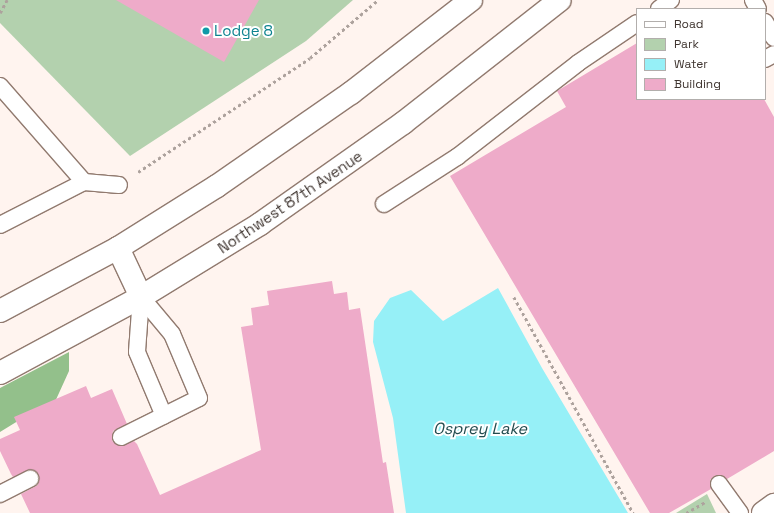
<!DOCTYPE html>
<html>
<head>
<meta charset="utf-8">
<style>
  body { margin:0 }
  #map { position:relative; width:774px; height:513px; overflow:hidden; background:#fff4ef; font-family:"Space Grotesk",sans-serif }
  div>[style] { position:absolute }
  .green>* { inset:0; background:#b3d1ae }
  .forest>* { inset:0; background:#93c08b }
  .water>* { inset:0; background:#96f0f7 }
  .building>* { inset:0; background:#eeabc9 }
  .path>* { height:2.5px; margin-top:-1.25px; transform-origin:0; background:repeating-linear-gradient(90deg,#ada29d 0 3px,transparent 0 6px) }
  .roads { filter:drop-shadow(1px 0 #917a6f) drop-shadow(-1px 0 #917a6f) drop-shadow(0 1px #917a6f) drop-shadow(0 -1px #917a6f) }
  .service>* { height:16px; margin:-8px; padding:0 8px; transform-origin:8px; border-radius:8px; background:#fff }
  .minor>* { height:22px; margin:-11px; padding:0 11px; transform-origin:11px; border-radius:11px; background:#fff }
  .secondary>* { height:22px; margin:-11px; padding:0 11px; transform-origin:11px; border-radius:11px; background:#fff }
  .dots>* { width:11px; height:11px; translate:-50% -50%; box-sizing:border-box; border:2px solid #fff; border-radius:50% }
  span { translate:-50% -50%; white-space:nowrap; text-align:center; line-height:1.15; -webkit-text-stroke:4px #fff; paint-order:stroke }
  .culture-label { font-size:15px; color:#0d838f }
  .left { translate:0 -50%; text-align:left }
  .street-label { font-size:15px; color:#3f3530 }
  .water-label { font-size:16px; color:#214b4e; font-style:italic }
  .legend { position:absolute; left:636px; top:8px; width:130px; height:92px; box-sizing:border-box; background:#fff; border:1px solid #b2aeac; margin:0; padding:5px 7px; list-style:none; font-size:12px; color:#3f3530 }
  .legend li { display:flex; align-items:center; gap:8px; height:20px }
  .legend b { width:20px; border:1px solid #b2aeac }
</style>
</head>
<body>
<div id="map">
  <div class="green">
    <i style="clip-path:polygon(0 0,353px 0,306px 41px,130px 156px,0 23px)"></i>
    <i style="clip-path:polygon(707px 494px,716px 513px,676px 513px)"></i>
  </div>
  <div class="forest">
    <i style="clip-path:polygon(69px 352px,69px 371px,54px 404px,26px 416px,0 432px,0 388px)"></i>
  </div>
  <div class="water">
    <i style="clip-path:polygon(498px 288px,542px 368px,628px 513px,406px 513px,393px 418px,373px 342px,374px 321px,390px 298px,411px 290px,443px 321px)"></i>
  </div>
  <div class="building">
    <i style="clip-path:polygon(116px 0,259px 0,224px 62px)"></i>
    <i style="clip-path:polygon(637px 43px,637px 99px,764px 99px,774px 117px,774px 451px,727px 479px,722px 475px,714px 476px,710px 480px,711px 489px,669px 513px,650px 513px,450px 176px,566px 107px,557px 91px)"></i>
    <i style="clip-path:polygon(332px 281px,334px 294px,347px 292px,349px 310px,360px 308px,383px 463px,386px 462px,394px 513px,30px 513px,21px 494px,38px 485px,39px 475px,30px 470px,13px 477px,11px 474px,0 451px,0 439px,20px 430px,14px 417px,86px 386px,91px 398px,112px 389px,127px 424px,113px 431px,112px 441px,120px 446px,134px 441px,137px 444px,160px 495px,261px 450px,241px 327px,253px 325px,251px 308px,269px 305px,267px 291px)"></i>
  </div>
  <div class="path">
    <i style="left:0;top:13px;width:15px;rotate:-62deg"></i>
    <i style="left:138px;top:172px;width:206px;rotate:-33.5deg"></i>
    <i style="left:310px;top:58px;width:89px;rotate:-40.5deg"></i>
    <i style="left:514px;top:297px;width:247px;rotate:61.1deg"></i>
    <i style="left:686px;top:513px;width:22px;rotate:-30deg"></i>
  </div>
  <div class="roads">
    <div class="service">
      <i style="left:753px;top:0;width:10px;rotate:61deg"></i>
      <i style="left:659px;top:9px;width:15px;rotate:-37deg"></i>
      <i style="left:765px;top:22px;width:18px;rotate:61deg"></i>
      <i style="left:765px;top:59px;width:10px;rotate:-29deg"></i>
      <i style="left:0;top:86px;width:128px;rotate:48.8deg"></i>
      <i style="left:84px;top:182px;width:94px;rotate:152.9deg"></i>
      <i style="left:84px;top:182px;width:35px;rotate:5deg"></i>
      <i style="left:384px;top:204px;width:87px;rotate:-32.8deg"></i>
      <i style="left:457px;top:157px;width:153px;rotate:-37.8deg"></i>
      <i style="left:578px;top:63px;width:71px;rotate:-34.1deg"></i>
      <i style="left:141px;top:297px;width:55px;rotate:94.2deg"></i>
      <i style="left:137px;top:352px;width:69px;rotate:67.1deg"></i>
      <i style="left:121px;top:437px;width:87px;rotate:-26.6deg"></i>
      <i style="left:199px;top:398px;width:69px;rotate:-112.9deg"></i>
      <i style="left:172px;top:334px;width:48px;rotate:-130deg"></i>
      <i style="left:719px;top:484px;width:36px;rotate:54deg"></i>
      <i style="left:0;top:494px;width:34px;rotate:-27deg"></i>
    </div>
    <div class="minor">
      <i style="left:763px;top:513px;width:14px;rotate:-36deg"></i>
    </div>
    <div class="secondary">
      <i style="left:118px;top:248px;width:54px;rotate:64.9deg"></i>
      <i style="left:0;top:311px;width:134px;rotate:-28.1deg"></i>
      <i style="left:118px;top:248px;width:117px;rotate:-32.1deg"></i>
      <i style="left:217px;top:186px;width:163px;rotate:-34.8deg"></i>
      <i style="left:351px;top:93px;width:152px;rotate:-37.8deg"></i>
      <i style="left:0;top:373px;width:160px;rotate:-28.3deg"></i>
      <i style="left:141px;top:297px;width:140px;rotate:-31.5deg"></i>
      <i style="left:260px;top:224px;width:175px;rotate:-35.2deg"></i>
      <i style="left:403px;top:123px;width:199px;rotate:-38.1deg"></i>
    </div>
  </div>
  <div class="dots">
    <i style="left:206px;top:31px;background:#0f9aa8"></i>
  </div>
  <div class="culture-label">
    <span class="left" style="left:214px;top:31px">Lodge 8</span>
  </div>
  <div class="street-label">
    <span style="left:290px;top:202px;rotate:-34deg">Northwest 87th Avenue</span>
  </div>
  <div class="water-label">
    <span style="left:480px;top:429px">Osprey Lake</span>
  </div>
  <ul class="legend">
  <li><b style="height:5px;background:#fff"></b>Road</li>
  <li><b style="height:11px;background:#b3d1ae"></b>Park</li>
  <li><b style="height:11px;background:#96f0f7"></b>Water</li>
  <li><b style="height:11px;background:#eeabc9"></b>Building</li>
  </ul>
</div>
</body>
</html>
